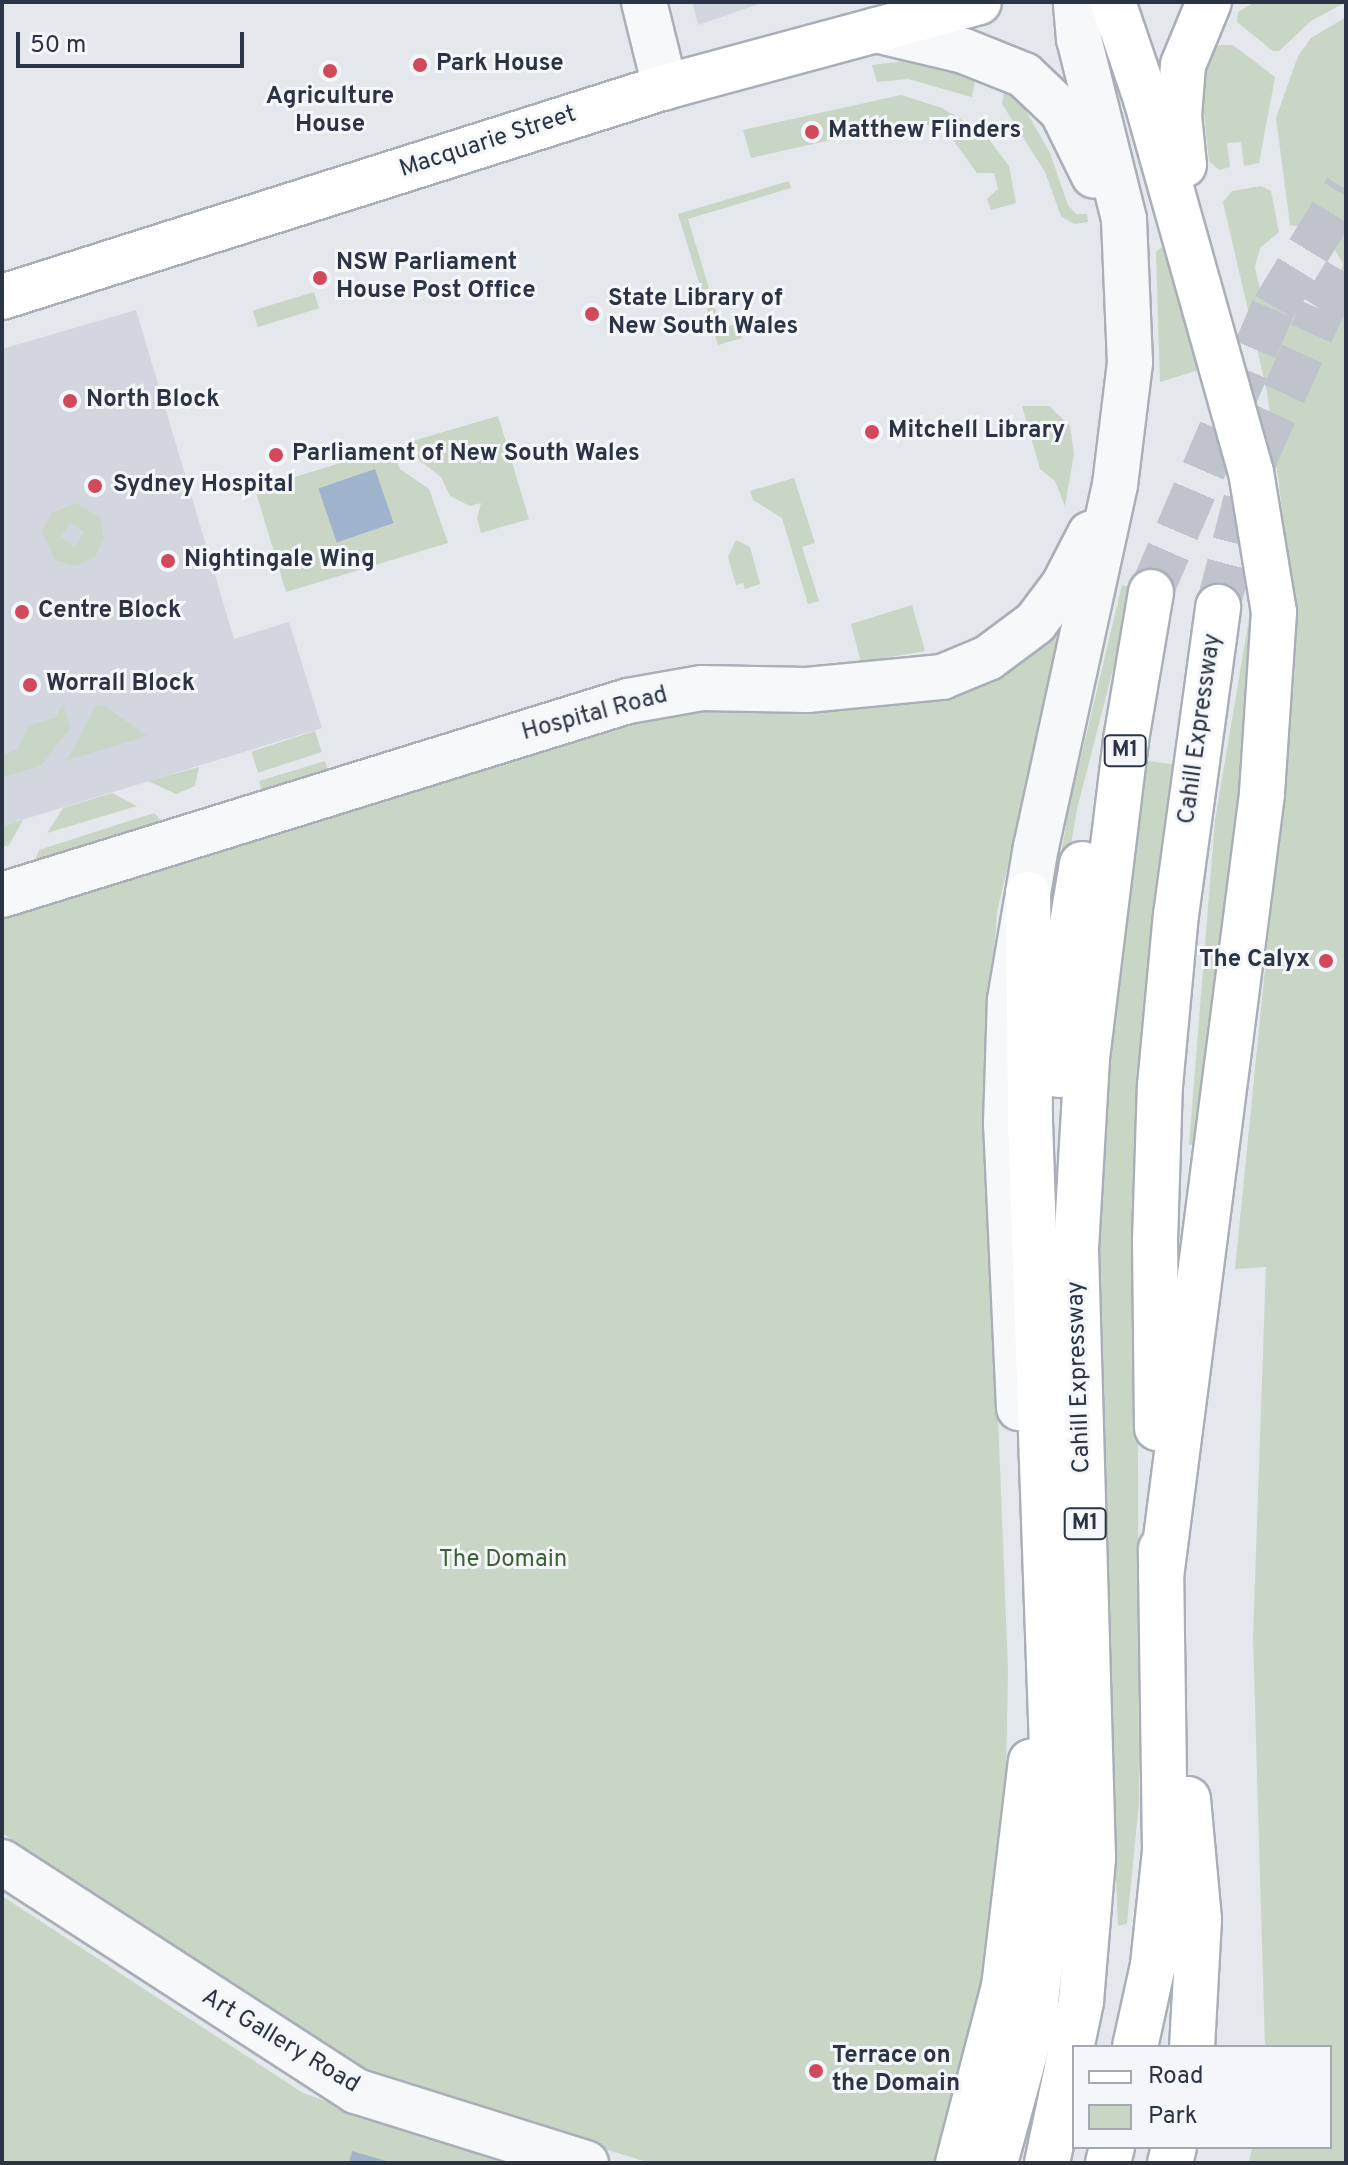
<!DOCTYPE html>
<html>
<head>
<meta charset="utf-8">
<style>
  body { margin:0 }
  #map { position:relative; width:1348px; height:2165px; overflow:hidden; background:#e4e7ec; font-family:Overpass,sans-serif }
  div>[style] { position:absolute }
  .built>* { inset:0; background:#d2d6de }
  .green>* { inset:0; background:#c9d6c5; transform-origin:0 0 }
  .water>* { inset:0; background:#9fb4cc; transform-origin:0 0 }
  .highway-tunnel>* { height:44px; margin-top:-22px; transform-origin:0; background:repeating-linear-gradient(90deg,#bfc3cb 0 44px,transparent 0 66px) }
  .roads { filter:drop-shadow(2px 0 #a9aeb7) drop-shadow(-2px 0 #a9aeb7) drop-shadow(0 2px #a9aeb7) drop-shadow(0 -2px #a9aeb7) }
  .minor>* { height:44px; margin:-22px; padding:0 22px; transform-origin:22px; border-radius:22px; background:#f7f8fa }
  .major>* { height:44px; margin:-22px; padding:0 22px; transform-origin:22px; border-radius:22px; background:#fff }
  .highway>* { height:44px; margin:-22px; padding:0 22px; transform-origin:22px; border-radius:22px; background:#fff }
  .dots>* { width:22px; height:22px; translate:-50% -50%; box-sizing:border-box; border:4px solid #f4f6f9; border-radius:50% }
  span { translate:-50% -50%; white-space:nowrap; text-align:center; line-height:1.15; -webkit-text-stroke:6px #f4f6f9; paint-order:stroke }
  .shield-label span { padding:2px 6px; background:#f4f6f9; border:2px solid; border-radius:6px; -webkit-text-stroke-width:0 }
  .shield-label { font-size:22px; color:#2b3445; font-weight:700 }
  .poi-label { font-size:24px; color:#2b3445; font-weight:700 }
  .left { translate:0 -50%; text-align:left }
  .right { translate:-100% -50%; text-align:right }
  .street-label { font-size:24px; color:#2b3445 }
  .park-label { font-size:24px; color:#3f6138 }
  .frame { position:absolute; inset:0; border:4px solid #2b3445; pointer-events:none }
  .legend { position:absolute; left:1072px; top:2045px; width:260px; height:104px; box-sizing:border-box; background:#f4f6f9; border:2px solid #a4a8b1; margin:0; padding:10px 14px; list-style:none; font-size:24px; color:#2b3445 }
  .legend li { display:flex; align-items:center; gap:16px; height:40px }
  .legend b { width:40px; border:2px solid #a4a8b1 }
  .scale { position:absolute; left:16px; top:32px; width:228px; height:36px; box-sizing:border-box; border:4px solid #2b3445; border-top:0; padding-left:10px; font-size:24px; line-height:28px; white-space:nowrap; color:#2b3445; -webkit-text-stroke:6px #f4f6f9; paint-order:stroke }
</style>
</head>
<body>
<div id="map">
  <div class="built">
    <i style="clip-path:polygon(692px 2px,765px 2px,698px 25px)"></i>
    <i style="clip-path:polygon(136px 310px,234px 639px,289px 622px,322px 728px,2px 826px,2px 349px)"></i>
  </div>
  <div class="green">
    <i style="clip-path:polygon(1255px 2px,1346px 2px,1311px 21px,1279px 51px,1273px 51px,1237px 22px,1238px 12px)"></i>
    <i style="clip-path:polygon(1346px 17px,1346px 2163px,1249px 2163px,1252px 2147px,1330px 2147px,1330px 2047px,1265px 2047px,1253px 1637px,1266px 1267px,1235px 1269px,1295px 669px,1289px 564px,1267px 392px,1223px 202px,1232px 191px,1261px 186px,1271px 191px,1279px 232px,1260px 248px,1255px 267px,1260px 290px,1270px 301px,1288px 310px,1309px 311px,1330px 300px,1343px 264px,1324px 232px,1290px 225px,1276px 118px,1298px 56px,1311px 38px)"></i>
    <i style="clip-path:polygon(1220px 45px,1233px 45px,1275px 77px,1259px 163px,1244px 166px,1241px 142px,1227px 143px,1230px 167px,1219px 170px,1209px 161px,1202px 94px,1212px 49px)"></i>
    <i style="clip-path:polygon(911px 60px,978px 66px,972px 97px,908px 79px,877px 82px,872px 65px)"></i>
    <i style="clip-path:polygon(1005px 86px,1018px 97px,1050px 153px,1068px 205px,1076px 214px,1087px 214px,1088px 222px,1074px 224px,1061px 216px,1045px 172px,1002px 104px)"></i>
    <i style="clip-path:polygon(901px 95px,942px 108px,985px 134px,1009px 166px,1016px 203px,991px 210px,987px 199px,998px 189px,994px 173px,977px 173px,950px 136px,929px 125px,902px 124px,751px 158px,743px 130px)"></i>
    <i style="clip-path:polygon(789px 181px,791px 188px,688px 219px,721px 328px,738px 324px,742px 338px,718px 345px,678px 214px)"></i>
    <i style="clip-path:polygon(1162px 247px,1168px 252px,1199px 370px,1160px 382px,1156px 252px)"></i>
    <i style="left:314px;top:292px;width:17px;height:64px;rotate:73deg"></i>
    <i style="clip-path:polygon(1022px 406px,1049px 406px,1070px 426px,1074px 454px,1065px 506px,1055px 481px,1040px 469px)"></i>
    <i style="clip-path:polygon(498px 416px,529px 519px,481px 533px,477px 518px,481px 503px,470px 506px,450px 496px,441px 477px,419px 460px,409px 442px)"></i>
    <i style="clip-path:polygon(390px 448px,400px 469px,429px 489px,448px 543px,286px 592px,255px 489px)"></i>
    <i style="clip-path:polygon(794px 478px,815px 543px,802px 547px,819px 601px,808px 604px,782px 518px,753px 500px,750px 491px)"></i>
    <i style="clip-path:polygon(evenodd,77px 503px,100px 518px,104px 538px,95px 557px,75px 566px,55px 560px,42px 532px,51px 513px,77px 503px,71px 523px,84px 532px,75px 547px,60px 537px,71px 523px)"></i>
    <i style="clip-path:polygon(736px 540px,750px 547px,760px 584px,745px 589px,743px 583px,736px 585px,728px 557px)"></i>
    <i style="clip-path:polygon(1122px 585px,1134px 588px,1077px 809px,1054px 945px,1046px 944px,1069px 807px)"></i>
    <i style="clip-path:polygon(912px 605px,925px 651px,861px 662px,851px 624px)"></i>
    <i style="clip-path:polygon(1250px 613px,1251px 703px,1206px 1064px,1194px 1144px,1189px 1145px,1215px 820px)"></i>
    <i style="clip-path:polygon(1060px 621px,1065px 622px,997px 912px,988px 1041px,988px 1163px,1008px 1671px,1006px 1772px,982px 1991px,947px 2163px,650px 2163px,395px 2084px,331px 2053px,2px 1833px,2px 915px,666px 704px,1015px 659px,1021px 664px,1049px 641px)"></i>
    <i style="clip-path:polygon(63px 704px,70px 728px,41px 766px,2px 777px,2px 755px,18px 749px,28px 726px,56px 717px)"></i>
    <i style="clip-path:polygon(102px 704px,147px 736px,67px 760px,96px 706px)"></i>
    <i style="left:315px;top:731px;width:22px;height:67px;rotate:72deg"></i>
    <i style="clip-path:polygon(1143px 760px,1177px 765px,1144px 997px,1137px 1160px,1139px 1803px,1127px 1924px,1118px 1926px,1093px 1316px,1105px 1035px)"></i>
    <i style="clip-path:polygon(325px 761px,331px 780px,269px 795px,262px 791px,259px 781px)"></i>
    <i style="clip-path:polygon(199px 767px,195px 786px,176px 794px,148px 781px)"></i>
    <i style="clip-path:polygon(112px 793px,137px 806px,47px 833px,63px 808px)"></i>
    <i style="clip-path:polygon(154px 813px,166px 825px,38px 866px,35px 861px,39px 850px)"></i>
    <i style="clip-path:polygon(23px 820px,9px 845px,2px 847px,2px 826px)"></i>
    <i style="clip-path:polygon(2px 1896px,303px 2093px,503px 2163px,2px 2163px)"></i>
  </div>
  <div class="water">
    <i style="left:375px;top:469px;width:57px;height:60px;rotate:71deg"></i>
    <i style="clip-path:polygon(352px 2151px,393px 2163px,349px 2163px)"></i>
  </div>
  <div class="highway-tunnel">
    <i style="left:1151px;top:592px;width:310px;rotate:-66.7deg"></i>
    <i style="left:1274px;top:307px;width:138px;rotate:-58.6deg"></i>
    <i style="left:1218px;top:607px;width:158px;rotate:-75.7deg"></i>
    <i style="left:1257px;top:454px;width:158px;rotate:-65.7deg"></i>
    <i style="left:1322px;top:310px;width:46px;rotate:-58.4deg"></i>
  </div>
  <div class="roads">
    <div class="minor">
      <i style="left:644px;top:2px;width:88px;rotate:76.1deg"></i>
      <i style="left:876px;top:30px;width:90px;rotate:13.4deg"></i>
      <i style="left:964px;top:51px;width:65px;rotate:21.8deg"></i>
      <i style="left:1024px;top:75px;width:52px;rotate:43.5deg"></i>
      <i style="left:1062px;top:111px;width:72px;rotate:63.8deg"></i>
      <i style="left:2px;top:895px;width:655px;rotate:-17.22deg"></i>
      <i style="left:628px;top:701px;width:75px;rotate:-10deg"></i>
      <i style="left:702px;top:688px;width:105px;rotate:1.1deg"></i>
      <i style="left:807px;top:690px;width:136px;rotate:-5.5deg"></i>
      <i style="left:942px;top:677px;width:50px;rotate:-22.4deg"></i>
      <i style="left:988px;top:658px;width:59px;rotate:-36.7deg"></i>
      <i style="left:1035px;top:623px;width:46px;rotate:-52.9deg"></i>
      <i style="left:1063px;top:586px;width:59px;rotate:-62.6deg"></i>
      <i style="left:1019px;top:1408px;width:284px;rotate:-92.6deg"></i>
      <i style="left:1006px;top:1124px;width:124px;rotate:-88.2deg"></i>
      <i style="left:1010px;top:1000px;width:155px;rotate:-80.4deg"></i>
      <i style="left:1036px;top:847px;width:371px;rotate:-77.7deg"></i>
      <i style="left:1115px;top:485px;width:123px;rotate:-83deg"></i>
      <i style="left:1130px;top:363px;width:144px;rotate:-92.4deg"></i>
      <i style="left:1124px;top:219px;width:186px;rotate:-104deg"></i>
      <i style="left:1079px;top:39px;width:37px;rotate:-95deg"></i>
      <i style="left:2px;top:1862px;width:422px;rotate:32.9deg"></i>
      <i style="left:356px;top:2091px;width:241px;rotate:17.4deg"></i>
    </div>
    <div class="major">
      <i style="left:2px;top:297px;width:695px;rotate:-17.58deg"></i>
      <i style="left:665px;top:87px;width:325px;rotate:-15.1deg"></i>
    </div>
    <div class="highway">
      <i style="left:1113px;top:2px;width:102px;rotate:71.2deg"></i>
      <i style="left:1146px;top:99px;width:387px;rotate:74.3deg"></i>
      <i style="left:1251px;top:472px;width:142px;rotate:80.7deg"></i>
      <i style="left:1274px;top:612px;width:182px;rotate:93.8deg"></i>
      <i style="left:1262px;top:794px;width:789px;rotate:97.35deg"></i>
      <i style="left:1184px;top:165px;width:49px;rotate:-95.8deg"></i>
      <i style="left:1179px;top:116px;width:51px;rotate:-85.5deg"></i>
      <i style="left:1183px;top:65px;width:68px;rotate:-67.6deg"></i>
      <i style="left:1057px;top:1013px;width:151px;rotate:-80.5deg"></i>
      <i style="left:1059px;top:1075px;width:92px;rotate:-88.8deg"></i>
      <i style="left:1157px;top:1428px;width:187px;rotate:-90.6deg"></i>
      <i style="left:1155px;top:1241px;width:155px;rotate:-88.2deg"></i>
      <i style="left:1160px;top:1086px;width:172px;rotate:-84.7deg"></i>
      <i style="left:1176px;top:915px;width:311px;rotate:-82.2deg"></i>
      <i style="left:1188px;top:1799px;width:121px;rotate:84.8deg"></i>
      <i style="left:1199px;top:1919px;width:128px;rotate:93.1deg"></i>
      <i style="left:1135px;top:2047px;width:84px;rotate:-77.6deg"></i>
      <i style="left:1153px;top:1965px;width:116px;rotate:-84deg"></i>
      <i style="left:1165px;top:1850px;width:301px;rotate:-90.8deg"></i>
      <i style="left:958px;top:2163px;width:182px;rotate:-75.4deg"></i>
      <i style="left:1004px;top:1987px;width:227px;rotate:-83.2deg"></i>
      <i style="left:995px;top:2163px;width:148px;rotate:-74.7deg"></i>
      <i style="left:1034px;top:2020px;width:187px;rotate:-83.6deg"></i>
      <i style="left:1055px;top:1834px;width:714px;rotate:-92.01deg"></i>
      <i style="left:1030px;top:1120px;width:226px;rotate:-90.5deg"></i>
      <i style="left:1047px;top:2163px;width:166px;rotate:-78.1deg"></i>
      <i style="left:1081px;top:2001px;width:144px;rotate:-85.2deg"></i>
      <i style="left:1093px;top:1858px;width:609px;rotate:-91.6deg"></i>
      <i style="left:1076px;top:1249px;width:191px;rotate:-86.7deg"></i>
      <i style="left:1087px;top:1058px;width:320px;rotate:-83deg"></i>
      <i style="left:1126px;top:740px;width:150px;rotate:-80.4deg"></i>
      <i style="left:1108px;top:2163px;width:16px;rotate:-76deg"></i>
      <i style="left:1170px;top:2163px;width:16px;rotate:-76deg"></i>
    </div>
  </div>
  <div class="dots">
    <i style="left:420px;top:65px;background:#d1495b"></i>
    <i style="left:330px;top:71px;background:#d1495b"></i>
    <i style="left:812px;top:132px;background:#d1495b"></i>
    <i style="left:320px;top:278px;background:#d1495b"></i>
    <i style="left:592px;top:314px;background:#d1495b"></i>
    <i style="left:70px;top:401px;background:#d1495b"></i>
    <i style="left:872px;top:432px;background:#d1495b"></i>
    <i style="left:276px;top:455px;background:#d1495b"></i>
    <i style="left:95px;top:486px;background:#d1495b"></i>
    <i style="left:168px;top:561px;background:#d1495b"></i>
    <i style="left:22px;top:612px;background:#d1495b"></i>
    <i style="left:30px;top:685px;background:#d1495b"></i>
    <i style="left:1326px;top:961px;background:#d1495b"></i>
    <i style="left:816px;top:2071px;background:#d1495b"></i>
  </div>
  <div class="shield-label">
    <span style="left:1125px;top:751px">M1</span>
    <span style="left:1085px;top:1524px">M1</span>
  </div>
  <div class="poi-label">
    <span class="left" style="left:436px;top:65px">Park House</span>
    <span style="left:330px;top:112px">Agriculture<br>House</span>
    <span class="left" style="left:828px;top:132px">Matthew Flinders</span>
    <span class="left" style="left:336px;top:278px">NSW Parliament<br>House Post Office</span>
    <span class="left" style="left:608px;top:314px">State Library of<br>New South Wales</span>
    <span class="left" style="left:86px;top:401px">North Block</span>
    <span class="left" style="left:888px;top:432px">Mitchell Library</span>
    <span class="left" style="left:292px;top:455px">Parliament of New South Wales</span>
    <span class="left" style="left:113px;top:486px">Sydney Hospital</span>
    <span class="left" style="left:184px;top:561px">Nightingale Wing</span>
    <span class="left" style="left:38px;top:612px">Centre Block</span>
    <span class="left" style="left:46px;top:685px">Worrall Block</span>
    <span class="right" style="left:1310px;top:961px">The Calyx</span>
    <span class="left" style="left:832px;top:2071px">Terrace on<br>the Domain</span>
  </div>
  <div class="street-label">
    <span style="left:488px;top:143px;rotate:-18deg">Macquarie Street</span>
    <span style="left:595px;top:715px;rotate:-15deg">Hospital Road</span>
    <span style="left:1201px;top:729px;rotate:-82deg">Cahill Expressway</span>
    <span style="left:1080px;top:1377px;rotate:-92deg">Cahill Expressway</span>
    <span style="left:280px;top:2042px;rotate:31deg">Art Gallery Road</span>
  </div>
  <div class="park-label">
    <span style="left:503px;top:1561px">The Domain</span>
  </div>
  <div class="frame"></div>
  <ul class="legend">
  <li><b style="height:10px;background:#fff"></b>Road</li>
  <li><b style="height:22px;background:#c9d6c5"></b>Park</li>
  </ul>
  <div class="scale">50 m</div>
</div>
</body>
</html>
